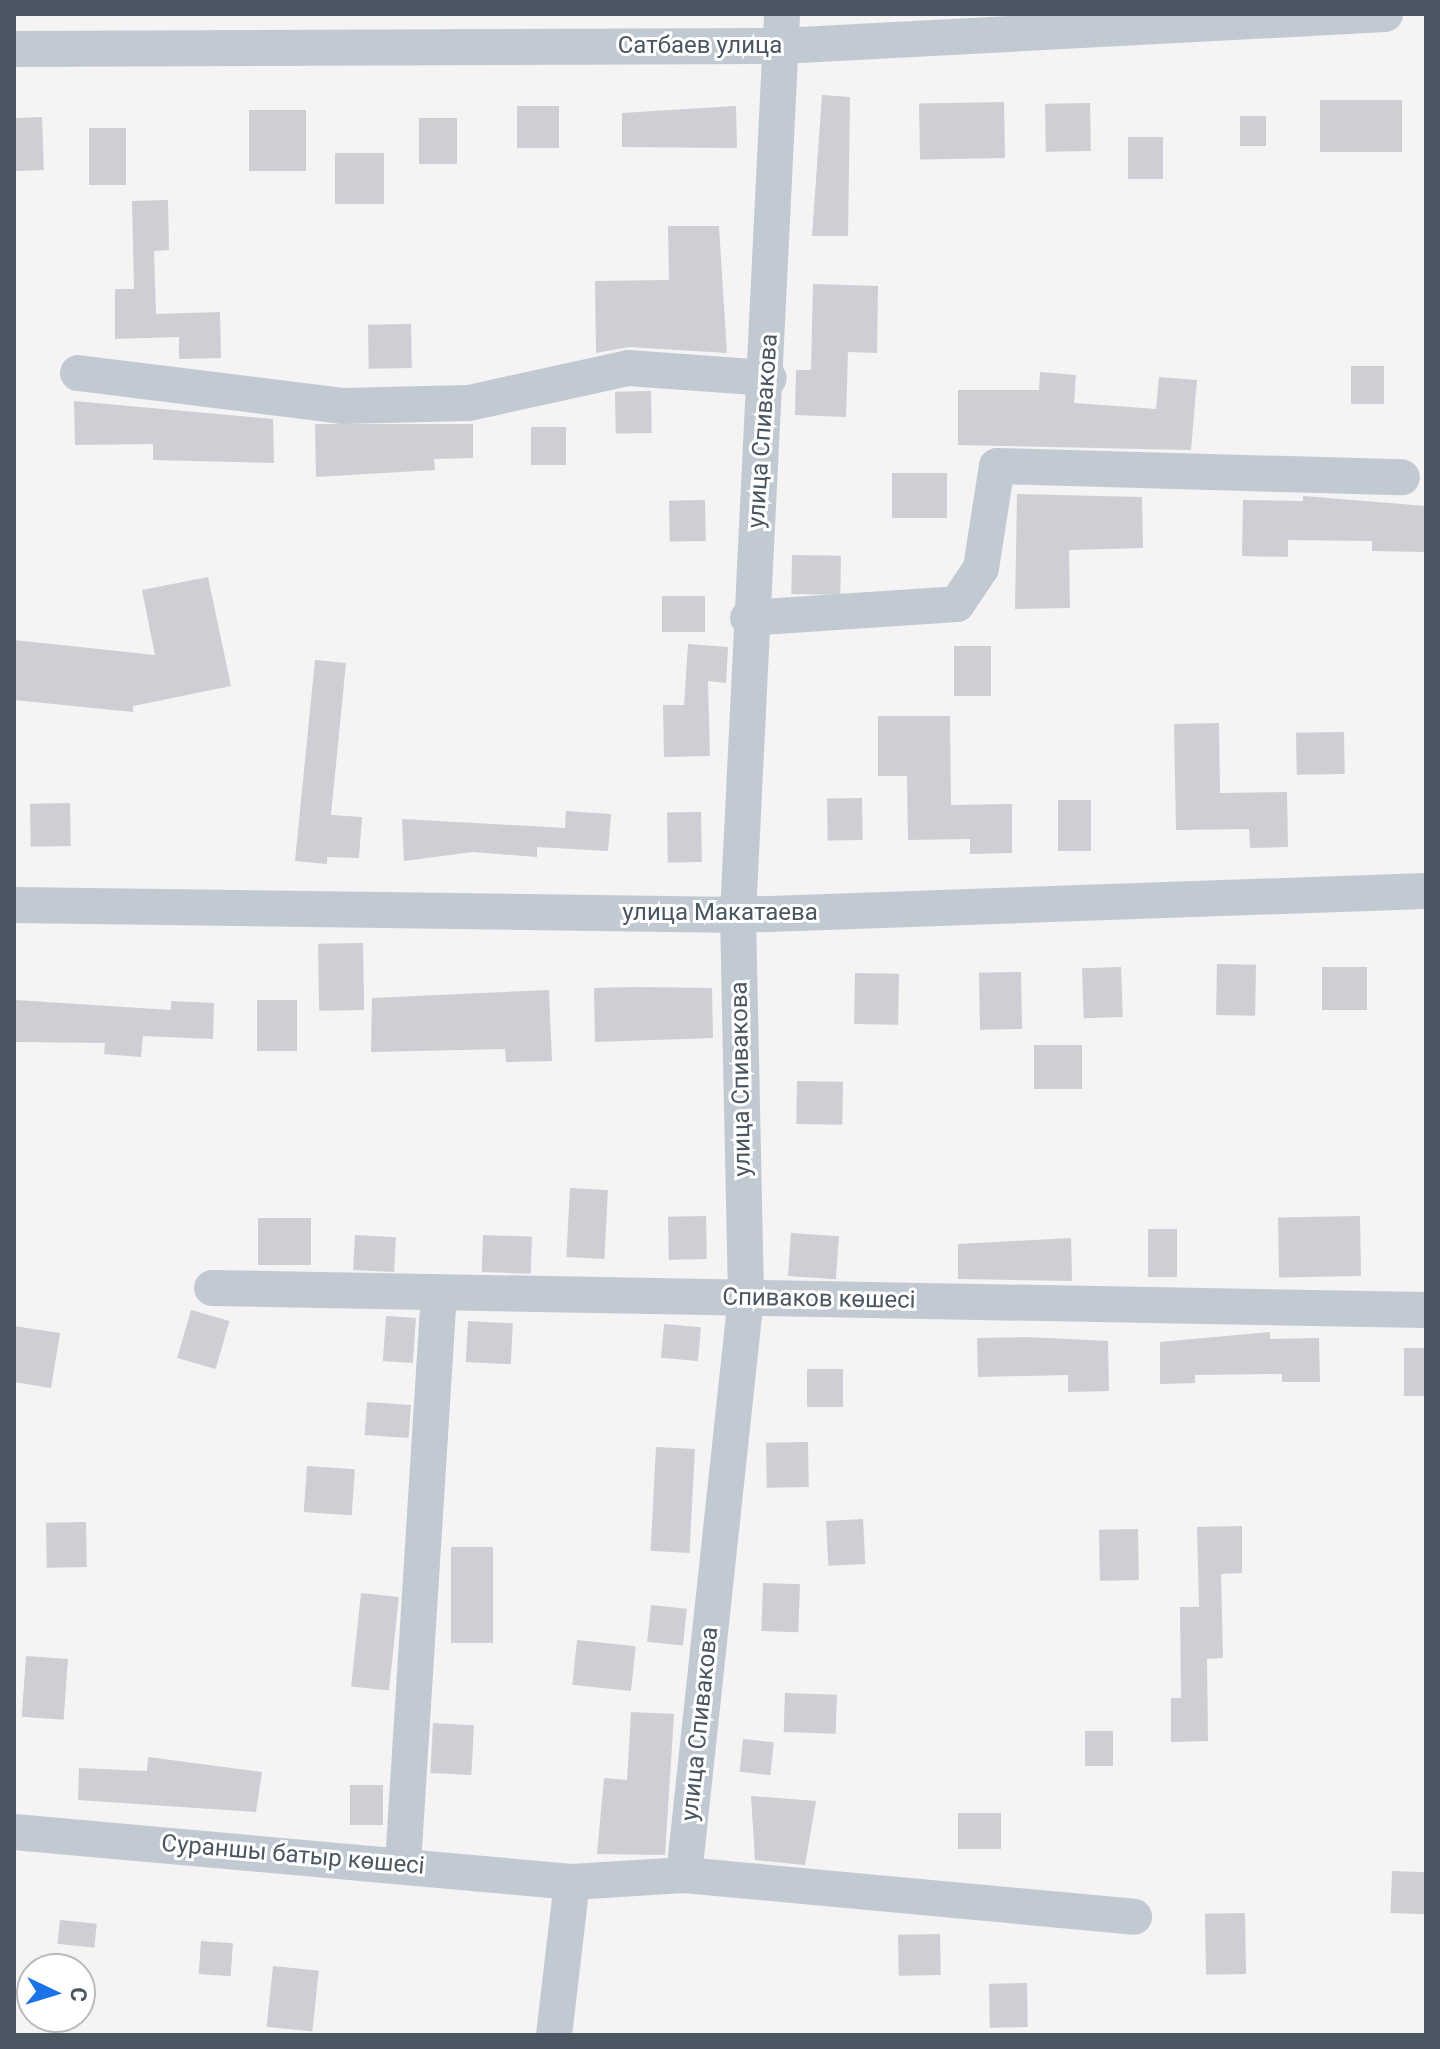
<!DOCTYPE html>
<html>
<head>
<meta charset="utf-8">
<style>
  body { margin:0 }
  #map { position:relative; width:1440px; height:2049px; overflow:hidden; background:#f5f3f3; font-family:Roboto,sans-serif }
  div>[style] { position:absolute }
  .building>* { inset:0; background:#cdcfd5; transform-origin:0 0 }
  .minor>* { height:36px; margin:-18px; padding:0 18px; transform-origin:18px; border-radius:18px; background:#c1cad2 }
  span { translate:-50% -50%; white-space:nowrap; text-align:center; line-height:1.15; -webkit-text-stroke:6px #fff; paint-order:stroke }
  .street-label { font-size:24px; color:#4a5661 }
  .frame { position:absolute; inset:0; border:16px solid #4a5661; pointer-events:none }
  .north { position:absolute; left:16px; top:1953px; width:80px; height:80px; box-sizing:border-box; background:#fff; border:2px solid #b7bbc0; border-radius:50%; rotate:94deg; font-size:22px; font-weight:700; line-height:32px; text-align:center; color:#4a5661 }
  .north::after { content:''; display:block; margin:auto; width:28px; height:36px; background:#1a73e8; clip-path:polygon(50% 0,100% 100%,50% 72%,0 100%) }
</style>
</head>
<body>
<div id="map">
  <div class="building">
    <i style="clip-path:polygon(822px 95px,850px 97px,848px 236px,812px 236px)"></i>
    <i style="left:1320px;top:100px;width:82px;height:52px"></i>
    <i style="left:1004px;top:102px;width:56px;height:85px;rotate:89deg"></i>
    <i style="left:1090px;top:103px;width:48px;height:45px;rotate:89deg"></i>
    <i style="left:517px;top:106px;width:42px;height:42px"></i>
    <i style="clip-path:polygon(736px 106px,737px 148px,622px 147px,622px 113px)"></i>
    <i style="left:249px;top:110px;width:57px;height:61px"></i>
    <i style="left:1240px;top:116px;width:26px;height:30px"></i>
    <i style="left:42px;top:117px;width:53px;height:28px;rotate:88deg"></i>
    <i style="left:419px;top:118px;width:38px;height:46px"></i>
    <i style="left:89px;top:128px;width:37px;height:57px"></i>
    <i style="left:1163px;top:137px;width:42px;height:35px;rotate:90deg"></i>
    <i style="left:384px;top:153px;width:51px;height:49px;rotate:90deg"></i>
    <i style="clip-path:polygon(168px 200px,169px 250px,154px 251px,156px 314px,220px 312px,221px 358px,179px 359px,179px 337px,115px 339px,115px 289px,134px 289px,132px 201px)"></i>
    <i style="clip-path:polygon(668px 226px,719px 226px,727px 353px,629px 347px,596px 353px,595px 281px,669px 280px)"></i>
    <i style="clip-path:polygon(813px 284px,878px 286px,877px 353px,848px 352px,846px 417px,795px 415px,796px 370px,811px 370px)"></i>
    <i style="left:411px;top:324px;width:44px;height:43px;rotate:89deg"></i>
    <i style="left:1384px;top:366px;width:38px;height:33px;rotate:90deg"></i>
    <i style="clip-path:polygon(1040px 372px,1076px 375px,1074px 403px,1156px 409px,1159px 377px,1197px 380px,1191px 450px,958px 445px,958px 390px,1039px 390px)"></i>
    <i style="left:651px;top:391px;width:42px;height:36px;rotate:89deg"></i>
    <i style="clip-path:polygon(74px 401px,273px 419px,274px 463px,153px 460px,153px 444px,75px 445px)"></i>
    <i style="clip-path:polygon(315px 424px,473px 424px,473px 458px,434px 459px,435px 470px,316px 477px)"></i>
    <i style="left:531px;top:427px;width:35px;height:38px"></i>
    <i style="left:892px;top:473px;width:55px;height:45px"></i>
    <i style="clip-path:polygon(1017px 494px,1142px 497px,1143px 548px,1069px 550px,1070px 608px,1015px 609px)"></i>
    <i style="clip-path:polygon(1303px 496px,1426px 506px,1426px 552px,1372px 551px,1372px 541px,1288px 540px,1288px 557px,1242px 556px,1243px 500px,1303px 501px)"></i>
    <i style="left:705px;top:500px;width:41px;height:36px;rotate:89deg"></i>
    <i style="left:792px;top:555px;width:49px;height:39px;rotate:1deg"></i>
    <i style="clip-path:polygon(208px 577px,231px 686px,133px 706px,133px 712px,14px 700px,14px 640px,155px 655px,142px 590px)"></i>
    <i style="left:705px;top:596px;width:36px;height:43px;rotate:90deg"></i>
    <i style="clip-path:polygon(688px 644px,728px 647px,726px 683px,708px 681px,710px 756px,664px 757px,663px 705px,684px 705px)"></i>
    <i style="left:954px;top:646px;width:37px;height:50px"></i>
    <i style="clip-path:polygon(315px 660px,346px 663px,331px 815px,362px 817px,359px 858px,327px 857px,327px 864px,295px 861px)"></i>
    <i style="clip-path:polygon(878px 716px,950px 716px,951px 805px,1012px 804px,1012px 853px,970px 854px,970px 839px,908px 840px,907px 776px,878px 776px)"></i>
    <i style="clip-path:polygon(1219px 723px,1220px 793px,1287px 792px,1288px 847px,1250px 848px,1249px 829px,1176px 830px,1174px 724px)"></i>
    <i style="left:1344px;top:732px;width:42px;height:48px;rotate:89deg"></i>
    <i style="left:862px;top:798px;width:42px;height:35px;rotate:89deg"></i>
    <i style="left:1058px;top:800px;width:33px;height:51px"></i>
    <i style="left:70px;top:803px;width:43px;height:40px;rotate:89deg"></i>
    <i style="clip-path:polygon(566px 811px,611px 814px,608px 851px,537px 847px,537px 857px,473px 852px,404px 861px,402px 819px,565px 828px)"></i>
    <i style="left:701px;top:812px;width:50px;height:34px;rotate:89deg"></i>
    <i style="left:363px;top:943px;width:67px;height:45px;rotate:89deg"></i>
    <i style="left:1217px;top:964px;width:39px;height:51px;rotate:1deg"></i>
    <i style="left:1121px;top:967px;width:50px;height:39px;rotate:88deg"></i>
    <i style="left:1322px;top:967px;width:45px;height:43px"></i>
    <i style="left:1021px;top:972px;width:57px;height:42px;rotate:89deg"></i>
    <i style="left:855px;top:973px;width:44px;height:51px;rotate:1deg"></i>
    <i style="clip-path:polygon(633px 987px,712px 988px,713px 1038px,595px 1042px,594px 988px)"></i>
    <i style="clip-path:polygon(549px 990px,552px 1061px,506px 1062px,505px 1049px,371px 1052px,372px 998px)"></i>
    <i style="clip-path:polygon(16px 1000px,171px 1010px,171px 1001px,214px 1003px,213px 1039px,143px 1036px,141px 1057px,104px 1054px,105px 1043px,15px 1042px)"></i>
    <i style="left:257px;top:1000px;width:40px;height:51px"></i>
    <i style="left:1034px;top:1045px;width:48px;height:44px"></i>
    <i style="left:797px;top:1081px;width:46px;height:43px;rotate:1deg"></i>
    <i style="left:570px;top:1188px;width:38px;height:69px;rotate:3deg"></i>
    <i style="left:706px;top:1216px;width:43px;height:38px;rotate:89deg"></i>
    <i style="left:1360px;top:1216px;width:60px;height:82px;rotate:89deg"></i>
    <i style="left:258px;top:1218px;width:53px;height:47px"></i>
    <i style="left:1148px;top:1229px;width:29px;height:48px"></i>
    <i style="left:791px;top:1233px;width:48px;height:43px;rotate:4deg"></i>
    <i style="left:355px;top:1235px;width:41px;height:35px;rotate:3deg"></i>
    <i style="left:483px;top:1235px;width:49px;height:37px;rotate:2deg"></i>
    <i style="clip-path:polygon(1071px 1238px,1072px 1281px,958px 1279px,958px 1244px)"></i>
    <i style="left:191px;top:1310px;width:40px;height:50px;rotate:16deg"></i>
    <i style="left:386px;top:1316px;width:30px;height:45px;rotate:4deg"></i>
    <i style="left:468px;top:1321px;width:45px;height:41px;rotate:3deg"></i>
    <i style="left:664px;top:1324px;width:37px;height:34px;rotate:5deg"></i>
    <i style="clip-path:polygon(14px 1326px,60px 1333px,51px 1388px,14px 1382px)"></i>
    <i style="clip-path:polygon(1270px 1332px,1270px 1339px,1319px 1338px,1320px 1382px,1282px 1382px,1282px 1374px,1195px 1375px,1195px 1383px,1160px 1384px,1160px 1342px)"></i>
    <i style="clip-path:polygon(1027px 1337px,1108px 1341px,1109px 1391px,1068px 1392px,1068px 1375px,978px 1377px,977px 1338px)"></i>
    <i style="left:1404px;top:1348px;width:22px;height:48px"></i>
    <i style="left:807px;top:1369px;width:36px;height:38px"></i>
    <i style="left:367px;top:1402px;width:44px;height:33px;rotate:4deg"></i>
    <i style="left:808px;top:1442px;width:45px;height:42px;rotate:89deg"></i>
    <i style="left:656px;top:1447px;width:39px;height:104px;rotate:3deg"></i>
    <i style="left:307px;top:1466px;width:48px;height:46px;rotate:4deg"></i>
    <i style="left:863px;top:1519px;width:45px;height:37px;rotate:87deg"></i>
    <i style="left:86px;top:1522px;width:45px;height:40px;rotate:89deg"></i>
    <i style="clip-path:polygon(1242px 1526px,1242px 1573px,1221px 1574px,1223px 1658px,1207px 1659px,1208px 1741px,1171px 1742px,1171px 1698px,1181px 1698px,1180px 1607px,1199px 1607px,1197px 1527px)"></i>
    <i style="left:1138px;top:1529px;width:51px;height:39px;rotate:89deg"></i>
    <i style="left:451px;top:1547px;width:42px;height:96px"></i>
    <i style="left:763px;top:1583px;width:37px;height:48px;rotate:2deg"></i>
    <i style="left:361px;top:1593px;width:38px;height:94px;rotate:6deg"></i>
    <i style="left:651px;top:1605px;width:36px;height:37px;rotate:6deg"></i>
    <i style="left:577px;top:1640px;width:59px;height:45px;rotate:6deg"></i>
    <i style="left:26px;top:1656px;width:42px;height:61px;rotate:4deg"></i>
    <i style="left:785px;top:1693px;width:52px;height:39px;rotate:2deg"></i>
    <i style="clip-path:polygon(631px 1712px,674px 1714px,665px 1855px,597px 1854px,604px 1778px,627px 1780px)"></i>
    <i style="left:433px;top:1723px;width:41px;height:50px;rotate:3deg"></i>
    <i style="left:1085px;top:1731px;width:28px;height:35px"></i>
    <i style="left:743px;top:1739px;width:31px;height:33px;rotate:6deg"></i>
    <i style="clip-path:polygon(148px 1757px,262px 1772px,256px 1812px,78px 1800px,79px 1768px,147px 1771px)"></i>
    <i style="left:350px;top:1785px;width:33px;height:40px"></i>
    <i style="clip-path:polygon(751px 1796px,816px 1801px,805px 1865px,755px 1860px)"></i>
    <i style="left:958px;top:1813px;width:43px;height:36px"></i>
    <i style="left:1392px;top:1871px;width:34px;height:42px;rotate:2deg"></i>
    <i style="left:1245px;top:1913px;width:61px;height:40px;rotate:89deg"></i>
    <i style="left:60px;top:1920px;width:37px;height:24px;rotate:6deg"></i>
    <i style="left:940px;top:1934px;width:41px;height:42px;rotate:89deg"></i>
    <i style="left:201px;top:1941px;width:32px;height:33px;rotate:4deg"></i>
    <i style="left:273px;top:1966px;width:46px;height:61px;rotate:6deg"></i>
    <i style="left:1027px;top:1983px;width:44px;height:38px;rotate:89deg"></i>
  </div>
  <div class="minor">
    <i style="left:14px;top:49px;width:767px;rotate:-0.22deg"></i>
    <i style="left:781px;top:46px;width:605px;rotate:-3.03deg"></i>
    <i style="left:78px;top:373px;width:266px;rotate:7.1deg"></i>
    <i style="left:342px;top:406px;width:127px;rotate:-1.4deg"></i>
    <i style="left:469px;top:403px;width:163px;rotate:-12.4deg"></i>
    <i style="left:628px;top:368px;width:141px;rotate:4.1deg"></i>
    <i style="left:748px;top:618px;width:209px;rotate:-3.8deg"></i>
    <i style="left:957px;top:604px;width:43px;rotate:-56.3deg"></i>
    <i style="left:981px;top:568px;width:103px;rotate:-81.1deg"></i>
    <i style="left:997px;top:466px;width:405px;rotate:1.6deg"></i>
    <i style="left:14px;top:905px;width:724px;rotate:0.79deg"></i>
    <i style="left:738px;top:915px;width:688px;rotate:-2deg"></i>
    <i style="left:212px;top:1288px;width:1214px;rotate:1.04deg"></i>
    <i style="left:14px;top:1832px;width:560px;rotate:5.12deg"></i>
    <i style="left:403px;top:1864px;width:573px;rotate:-86.4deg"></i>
    <i style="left:684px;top:1875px;width:452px;rotate:5.3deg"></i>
    <i style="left:554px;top:2035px;width:154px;rotate:-83.3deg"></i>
    <i style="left:572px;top:1882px;width:112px;rotate:-3.6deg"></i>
    <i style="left:684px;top:1875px;width:581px;rotate:-83.88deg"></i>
    <i style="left:746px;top:1297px;width:382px;rotate:-91.2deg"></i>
    <i style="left:738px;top:915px;width:902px;rotate:-87.2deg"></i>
  </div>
  <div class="street-label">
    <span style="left:700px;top:46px">Сатбаев улица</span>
    <span style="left:763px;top:431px;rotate:-86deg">улица Спивакова</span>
    <span style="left:720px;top:913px">улица Макатаева</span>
    <span style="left:741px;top:1079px;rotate:-91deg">улица Спивакова</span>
    <span style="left:819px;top:1299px;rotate:1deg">Спиваков көшесі</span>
    <span style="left:700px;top:1724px;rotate:-84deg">улица Спивакова</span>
    <span style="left:293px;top:1855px;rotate:5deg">Сураншы батыр көшесі</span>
  </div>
  <div class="frame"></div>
  <div class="north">С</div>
</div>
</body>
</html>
